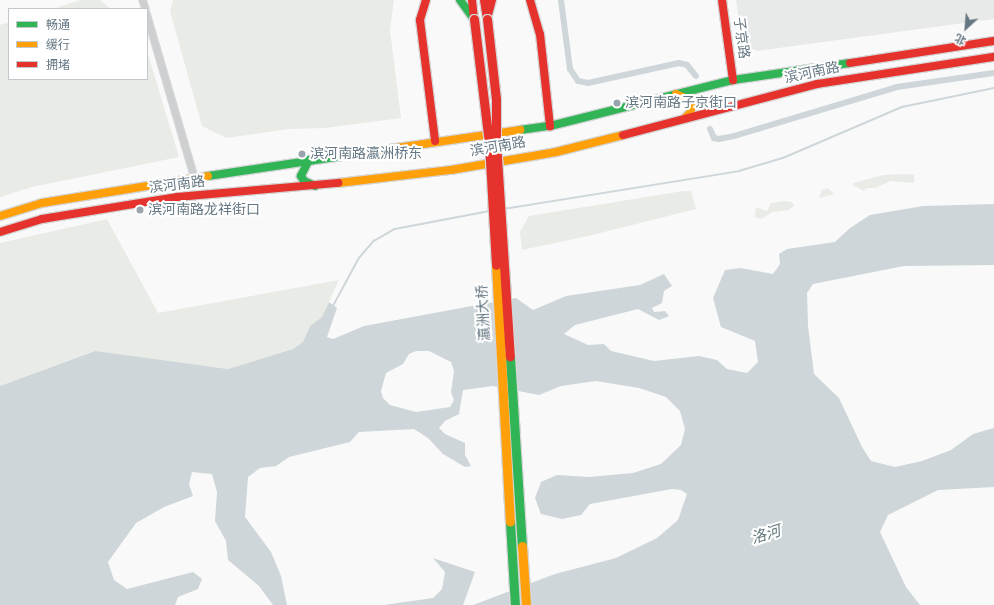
<!DOCTYPE html>
<html>
<head>
<meta charset="utf-8">
<style>
  body { margin:0 }
  #map { position:relative; width:994px; height:605px; overflow:hidden; background:#f9f9f9; font-family:Signika,"Noto Sans SC",sans-serif }
  div>[style] { position:absolute }
  .built>* { inset:0; background:#e8e9e9 }
  .green>* { inset:0; background:#e8ebe6 }
  .water>* { inset:0; background:#ced6d9 }
  .stream>* { height:1.5px; margin:-0.75px; padding:0 0.75px; transform-origin:0.75px; border-radius:0.75px; background:#ced6d9 }
  .canal>* { height:6px; margin:-3px; padding:0 3px; transform-origin:3px; border-radius:3px; background:#ced6d9 }
  .roads { filter:drop-shadow(1px 0 #d5d6d7) drop-shadow(-1px 0 #d5d6d7) drop-shadow(0 1px #d5d6d7) drop-shadow(0 -1px #d5d6d7) }
  .street>* { height:5.5px; margin:-2.75px; padding:0 2.75px; transform-origin:2.75px; border-radius:2.75px; background:#cecfd0 }
  .fast>* { height:8px; margin:-4px; padding:0 4px; transform-origin:4px; border-radius:4px; background:#30b455 }
  .slow>* { height:8px; margin:-4px; padding:0 4px; transform-origin:4px; border-radius:4px; background:#ff9f0a }
  .jam>* { height:8px; margin:-4px; padding:0 4px; transform-origin:4px; border-radius:4px; background:#e5322d }
  .bridges { filter:drop-shadow(1px 0 #d5d6d7) drop-shadow(-1px 0 #d5d6d7) drop-shadow(0 1px #d5d6d7) drop-shadow(0 -1px #d5d6d7) }
  .fast-bridge>* { height:9px; margin:-4.5px; padding:0 4.5px; transform-origin:4.5px; border-radius:4.5px; background:#30b455 }
  .slow-bridge>* { height:9px; margin:-4.5px; padding:0 4.5px; transform-origin:4.5px; border-radius:4.5px; background:#ff9f0a }
  .jam-bridge>* { height:9px; margin:-4.5px; padding:0 4.5px; transform-origin:4.5px; border-radius:4.5px; background:#e5322d }
  .dots>* { width:11px; height:11px; translate:-50% -50%; box-sizing:border-box; border:2px solid #fff; border-radius:50% }
  span { translate:-50% -50%; white-space:nowrap; text-align:center; line-height:1.15; -webkit-text-stroke:4px #fff; paint-order:stroke }
  .street-label { font-size:14px; color:#657783 }
  .poi-label { font-size:14px; color:#657783 }
  .left { translate:0 -50%; text-align:left }
  .water-label { font-size:15px; color:#60767c; font-style:italic }
  .legend { position:absolute; left:8px; top:8px; width:140px; height:72px; box-sizing:border-box; background:#fff; border:1px solid #c1c9cd; margin:0; padding:5px 7px; list-style:none; font-size:12px; color:#657783 }
  .legend li { display:flex; align-items:center; gap:8px; height:20px }
  .legend b { width:20px; border:1px solid #c1c9cd }
  .north { position:absolute; left:946px; top:8px; width:40px; height:40px; -webkit-text-stroke:3px #fff; paint-order:stroke; rotate:206deg; font-size:11px; font-weight:700; line-height:16px; text-align:center; color:#657783 }
  .north::after { content:''; display:block; margin:auto; width:14px; height:18px; background:#657783; clip-path:polygon(50% 0,100% 100%,50% 72%,0 100%) }
</style>
</head>
<body>
<div id="map">
  <div class="built">
    <i style="clip-path:polygon(736px 0,994px 0,994px 19px,757px 51px,742px 45px)"></i>
  </div>
  <div class="green">
    <i style="clip-path:polygon(81px 0,100px 0,111px 9px,52px 9px)"></i>
    <i style="clip-path:polygon(173px 0,394px 0,390px 30px,401px 118px,325px 128px,289px 129px,226px 138px,202px 126px,170px 11px)"></i>
    <i style="clip-path:polygon(9px 22px,9px 79px,147px 79px,147px 51px,179px 157px,32px 187px,0 197px,0 25px)"></i>
    <i style="clip-path:polygon(907px 174px,914px 175px,914px 183px,891px 181px,875px 188px,866px 188px,864px 191px,853px 185px,854px 183px,883px 175px)"></i>
    <i style="clip-path:polygon(828px 188px,834px 194px,819px 198px,822px 190px)"></i>
    <i style="clip-path:polygon(683px 191px,691px 191px,696px 209px,592px 235px,522px 250px,520px 232px,529px 216px)"></i>
    <i style="clip-path:polygon(785px 201px,792px 202px,794px 206px,789px 210px,772px 212px,762px 219px,755px 217px,756px 207px,767px 211px,771px 203px)"></i>
    <i style="clip-path:polygon(107px 219px,158px 313px,339px 280px,322px 317px,310px 326px,303px 342px,293px 349px,228px 369px,94px 351px,0 386px,0 243px)"></i>
  </div>
  <div class="water">
    <i style="clip-path:polygon(evenodd,994px 204px,994px 265px,904px 266px,813px 284px,807px 293px,808px 326px,814px 374px,839px 398px,862px 447px,871px 461px,895px 467px,922px 461px,951px 450px,973px 434px,994px 428px,994px 487px,938px 490px,888px 515px,880px 532px,906px 587px,920px 605px,473px 605px,555px 574px,616px 558px,657px 538px,678px 520px,687px 494px,681px 490px,672px 489px,590px 504px,581px 515px,562px 519px,541px 514px,535px 498px,541px 482px,557px 475px,589px 477px,633px 473px,661px 464px,681px 445px,685px 429px,680px 411px,666px 397px,639px 388px,596px 381px,561px 386px,539px 395px,493px 386px,463px 390px,459px 414px,445px 421px,439px 428px,445px 434px,465px 443px,465px 455px,471px 466px,465px 467px,443px 454px,428px 438px,414px 429px,359px 432px,350px 442px,289px 457px,276px 466px,260px 468px,248px 477px,245px 517px,271px 552px,281px 576px,287px 605px,273px 605px,259px 586px,228px 560px,226px 541px,215px 521px,217px 492px,212px 474px,192px 472px,189px 484px,193px 496px,164px 507px,136px 523px,108px 562px,114px 580px,127px 589px,193px 572px,202px 579px,198px 589px,178px 597px,175px 605px,0 605px,0 386px,95px 351px,228px 369px,293px 349px,303px 342px,310px 326px,322px 317px,329px 302px,337px 308px,327px 337px,333px 339px,364px 326px,516px 298px,533px 310px,566px 296px,640px 285px,664px 274px,672px 286px,664px 291px,662px 303px,652px 308px,654px 312px,665px 311px,669px 316px,659px 320px,638px 309px,575px 325px,564px 334px,588px 345px,604px 344px,611px 351px,654px 361px,699px 356px,717px 360px,727px 369px,747px 373px,758px 362px,755px 341px,721px 327px,713px 298px,725px 270px,740px 268px,773px 274px,780px 264px,779px 254px,787px 249px,835px 242px,850px 228px,870px 215px,923px 206px,994px 204px,416px 351px,429px 351px,451px 362px,454px 371px,451px 392px,454px 400px,450px 407px,416px 412px,390px 405px,383px 398px,381px 391px,386px 373px,403px 364px,409px 354px,416px 351px)"></i>
    <i style="clip-path:polygon(433px 558px,475px 572px,463px 605px,384px 605px,433px 598px,442px 589px,445px 572px)"></i>
  </div>
  <div class="stream">
    <i style="left:503px;top:209px;width:239px;rotate:-9.1deg"></i>
    <i style="left:739px;top:171px;width:46px;rotate:-16.5deg"></i>
    <i style="left:783px;top:158px;width:129px;rotate:-23.2deg"></i>
    <i style="left:902px;top:107px;width:94px;rotate:-11.7deg"></i>
    <i style="left:333px;top:306px;width:55px;rotate:-61.6deg"></i>
    <i style="left:359px;top:258px;width:23px;rotate:-49deg"></i>
    <i style="left:374px;top:241px;width:24px;rotate:-30deg"></i>
    <i style="left:395px;top:229px;width:96px;rotate:-10.8deg"></i>
  </div>
  <div class="canal">
    <i style="left:561px;top:0;width:70px;rotate:82.6deg"></i>
    <i style="left:570px;top:69px;width:14px;rotate:56deg"></i>
    <i style="left:578px;top:81px;width:10px;rotate:11deg"></i>
    <i style="left:588px;top:83px;width:93px;rotate:-12.4deg"></i>
    <i style="left:679px;top:63px;width:8px;rotate:14deg"></i>
    <i style="left:687px;top:65px;width:14px;rotate:51deg"></i>
    <i style="left:710px;top:129px;width:10px;rotate:66deg"></i>
    <i style="left:714px;top:138px;width:5px;rotate:11deg"></i>
    <i style="left:719px;top:139px;width:15px;rotate:-11deg"></i>
    <i style="left:734px;top:136px;width:170px;rotate:-16.7deg"></i>
    <i style="left:897px;top:87px;width:98px;rotate:-8.2deg"></i>
  </div>
  <div class="roads">
    <div class="street">
      <i style="left:143px;top:0;width:9px;rotate:72deg"></i>
      <i style="left:147px;top:14px;width:171px;rotate:73.7deg"></i>
    </div>
    <div class="fast">
      <i style="left:460px;top:0;width:24px;rotate:54deg"></i>
      <i style="left:520px;top:130px;width:30px;rotate:-8deg"></i>
      <i style="left:550px;top:126px;width:189px;rotate:-14.1deg"></i>
      <i style="left:733px;top:80px;width:118px;rotate:-8.3deg"></i>
      <i style="left:309px;top:160px;width:18px;rotate:117deg"></i>
      <i style="left:301px;top:176px;width:6px;rotate:59deg"></i>
      <i style="left:304px;top:181px;width:12px;rotate:24deg"></i>
      <i style="left:208px;top:176px;width:156px;rotate:-8.5deg"></i>
    </div>
    <div class="slow">
      <i style="left:676px;top:94px;width:19px;rotate:25deg"></i>
      <i style="left:693px;top:102px;width:11px;rotate:105deg"></i>
      <i style="left:690px;top:113px;width:8px;rotate:135deg"></i>
      <i style="left:362px;top:153px;width:160px;rotate:-8.3deg"></i>
      <i style="left:338px;top:183px;width:114px;rotate:-6.6deg"></i>
      <i style="left:451px;top:170px;width:107px;rotate:-9.7deg"></i>
      <i style="left:556px;top:152px;width:69px;rotate:-14.2deg"></i>
      <i style="left:0;top:216px;width:44px;rotate:-17.2deg"></i>
      <i style="left:42px;top:203px;width:168px;rotate:-9.2deg"></i>
    </div>
    <div class="jam">
      <i style="left:426px;top:0;width:21px;rotate:107deg"></i>
      <i style="left:420px;top:20px;width:122px;rotate:82.9deg"></i>
      <i style="left:472px;top:0;width:19px;rotate:84deg"></i>
      <i style="left:484px;top:0;width:19px;rotate:81deg"></i>
      <i style="left:530px;top:0;width:35px;rotate:74deg"></i>
      <i style="left:540px;top:34px;width:93px;rotate:83.8deg"></i>
      <i style="left:722px;top:0;width:81px;rotate:82.2deg"></i>
      <i style="left:488px;top:15px;width:16px;rotate:-75deg"></i>
      <i style="left:850px;top:63px;width:146px;rotate:-8.7deg"></i>
      <i style="left:623px;top:135px;width:201px;rotate:-14.7deg"></i>
      <i style="left:817px;top:84px;width:179px;rotate:-8.7deg"></i>
      <i style="left:0;top:232px;width:44px;rotate:-17.2deg"></i>
      <i style="left:42px;top:219px;width:137px;rotate:-9.3deg"></i>
      <i style="left:177px;top:197px;width:162px;rotate:-5deg"></i>
    </div>
  </div>
  <div class="bridges">
    <div class="fast-bridge">
      <i style="left:510px;top:357px;width:189px;rotate:86.4deg"></i>
      <i style="left:510px;top:522px;width:83px;rotate:86.6deg"></i>
    </div>
    <div class="slow-bridge">
      <i style="left:496px;top:265px;width:257px;rotate:86.9deg"></i>
      <i style="left:522px;top:546px;width:59px;rotate:86.1deg"></i>
    </div>
    <div class="jam-bridge">
      <i style="left:474px;top:19px;width:125px;rotate:83.1deg"></i>
      <i style="left:489px;top:143px;width:122px;rotate:86.7deg"></i>
      <i style="left:487px;top:19px;width:81px;rotate:83.6deg"></i>
      <i style="left:496px;top:99px;width:43px;rotate:90deg"></i>
      <i style="left:496px;top:142px;width:215px;rotate:86.3deg"></i>
    </div>
  </div>
  <div class="dots">
    <i style="left:617px;top:103px;background:#99a4ac"></i>
    <i style="left:302px;top:154px;background:#99a4ac"></i>
    <i style="left:140px;top:210px;background:#99a4ac"></i>
  </div>
  <div class="street-label">
    <span style="left:741px;top:38px;rotate:82deg">子京路</span>
    <span style="left:812px;top:73px;rotate:-12deg">滨河南路</span>
    <span style="left:498px;top:147px;rotate:-10deg">滨河南路</span>
    <span style="left:177px;top:185px;rotate:-7deg">滨河南路</span>
    <span style="left:484px;top:313px;rotate:-93deg">瀛洲大桥</span>
  </div>
  <div class="poi-label">
    <span class="left" style="left:625px;top:103px">滨河南路子京街口</span>
    <span class="left" style="left:310px;top:154px">滨河南路瀛洲桥东</span>
    <span class="left" style="left:148px;top:210px">滨河南路龙祥街口</span>
  </div>
  <div class="water-label">
    <span style="left:766px;top:535px;rotate:-17deg">洛河</span>
  </div>
  <ul class="legend">
  <li><b style="height:5px;background:#30b455"></b>畅通</li>
  <li><b style="height:5px;background:#ff9f0a"></b>缓行</li>
  <li><b style="height:5px;background:#e5322d"></b>拥堵</li>
  </ul>
  <div class="north">北</div>
</div>
</body>
</html>
